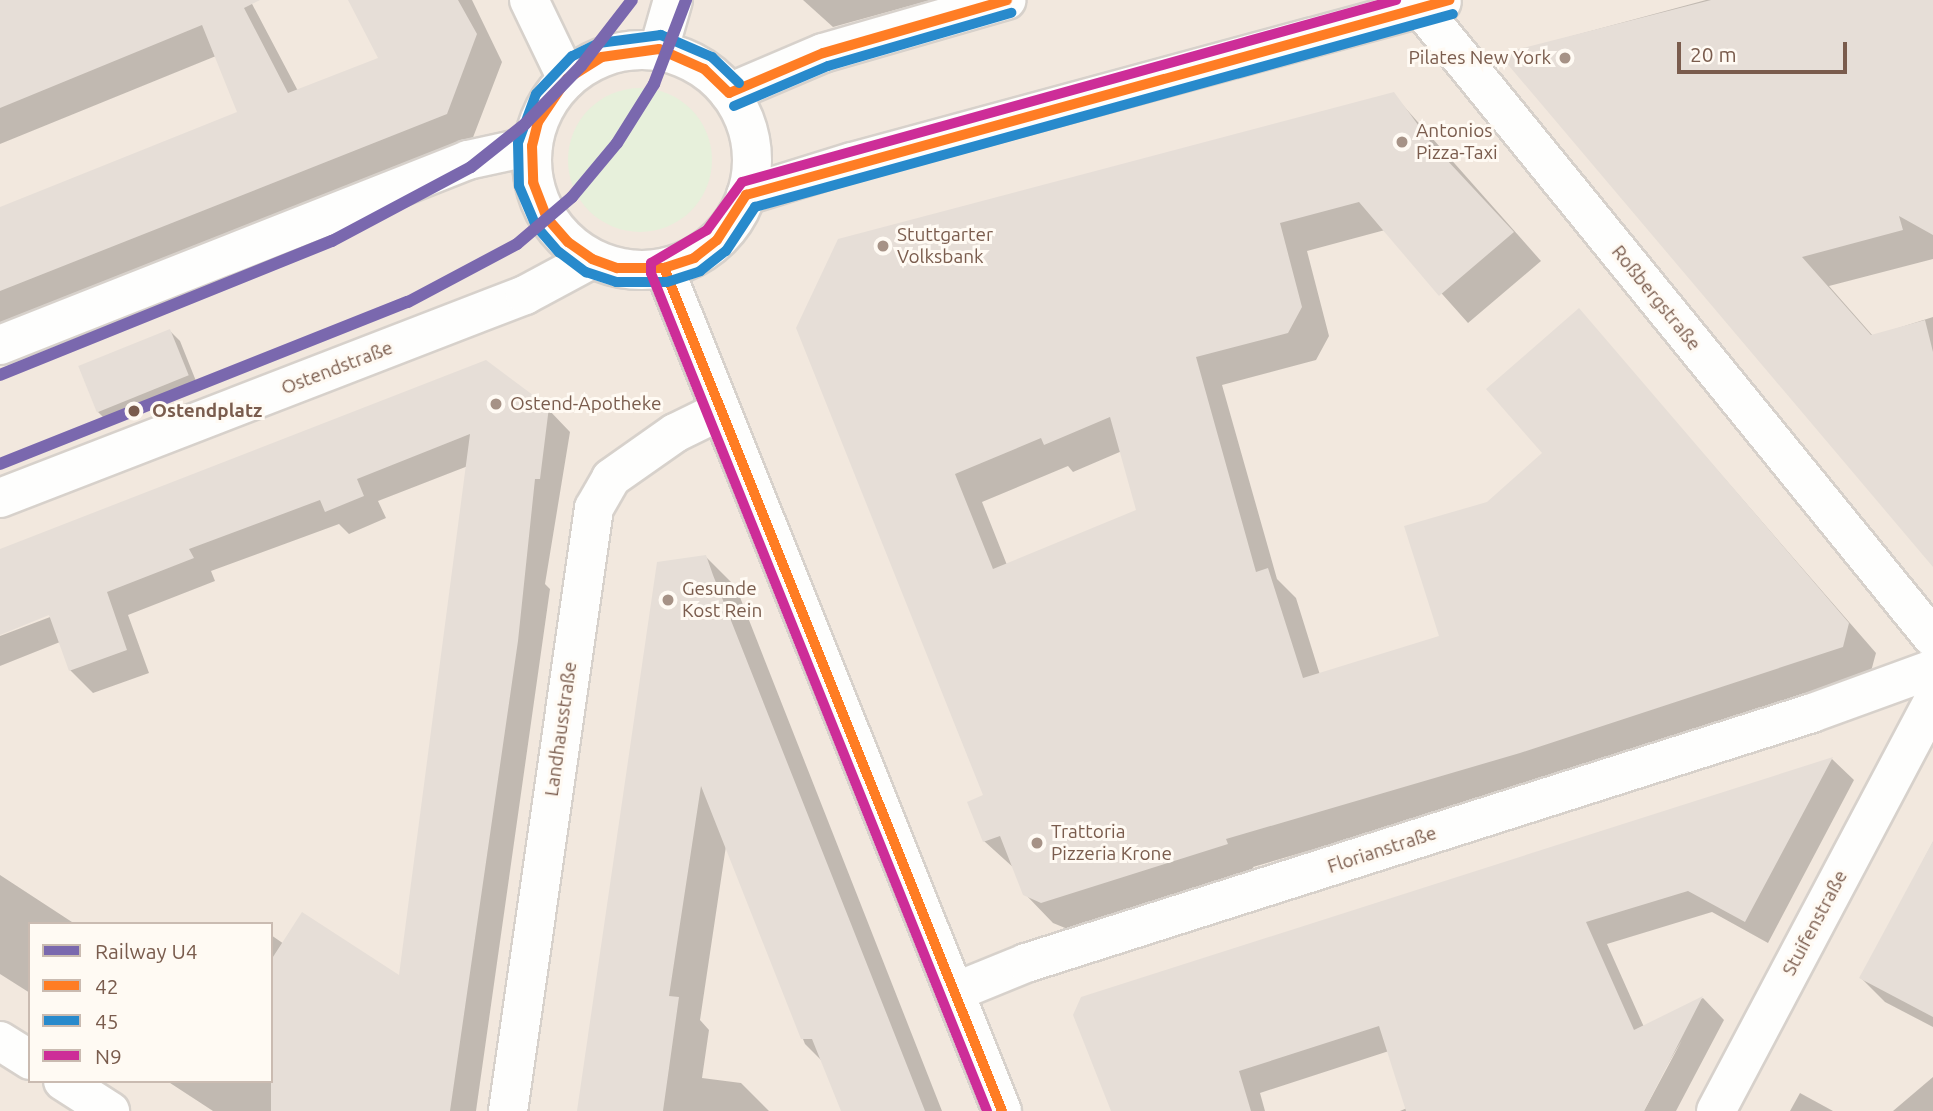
<!DOCTYPE html>
<html>
<head>
<meta charset="utf-8">
<style>
  body { margin:0 }
  #map { position:relative; width:1933px; height:1111px; overflow:hidden; background:#f9f5f0; font-family:Ubuntu,sans-serif }
  div>[style] { position:absolute }
  .residential>* { inset:0; background:#f2e8de }
  .green>* { inset:0; background:#e7f0db }
  .round { border-radius:50% }
  .shadow>* { inset:0; background:#0003 }
  .building>* { inset:0; background:#e6ded7; transform-origin:0 0 }
  .roads { filter:drop-shadow(2px 0 #d7d1cb) drop-shadow(-2px 0 #d7d1cb) drop-shadow(0 2px #d7d1cb) drop-shadow(0 -2px #d7d1cb) }
  .minor>* { height:38px; margin:-19px; padding:0 19px; transform-origin:19px; border-radius:19px; background:#fefefd }
  .minor>.ring { margin:-19px; padding:0; box-sizing:content-box; background:none; border:38px solid #fefefd; border-radius:50% }
  .bus-1>* { height:10px; margin:-5px; padding:0 5px; transform-origin:5px; border-radius:5px; background:#ff7d24 }
  .bus-2>* { height:10px; margin:-5px; padding:0 5px; transform-origin:5px; border-radius:5px; background:#288acc }
  .bus-3>* { height:10px; margin:-5px; padding:0 5px; transform-origin:5px; border-radius:5px; background:#cd2d98 }
  .rail-1>* { height:12px; margin:-6px; padding:0 6px; transform-origin:6px; border-radius:6px; background:#7a68ae }
  .dots>* { width:19px; height:19px; translate:-50% -50%; box-sizing:border-box; border:4px solid #fffaf3; border-radius:50% }
  span { translate:-50% -50%; white-space:nowrap; text-align:center; line-height:1.15; -webkit-text-stroke:6px #fffaf3; paint-order:stroke }
  .poi-label { font-size:19px; color:#7a5c4d }
  .right { translate:-100% -50%; text-align:right }
  .left { translate:0 -50%; text-align:left }
  .street-label { font-size:19px; color:#7a5c4d }
  .stop-label { font-size:19px; color:#7a5c4d; font-weight:700 }
  .legend { position:absolute; left:28px; top:922px; width:245px; height:161px; box-sizing:border-box; background:#fffaf3; border:2px solid #cabbb1; margin:0; padding:9px 12px; list-style:none; font-size:21px; color:#7a5c4d }
  .legend li { display:flex; align-items:center; gap:14px; height:35px }
  .legend b { width:35px; border:2px solid #cabbb1 }
  .scale { position:absolute; left:1677px; top:42px; width:170px; height:32px; box-sizing:border-box; border:4px solid #7a5c4d; border-top:0; padding-left:9px; font-size:21px; line-height:24px; white-space:nowrap; color:#7a5c4d; -webkit-text-stroke:5px #fffaf3; paint-order:stroke }
</style>
</head>
<body>
<div id="map">
  <div class="residential">
    <i style="clip-path:polygon(evenodd,0 0,1933px 0,1933px 1111px,0 1111px,0 0,30px 924px,271px 924px,271px 1081px,30px 1081px,30px 924px)"></i>
  </div>
  <div class="green">
    <i class="round" style="left:568px;top:88px;width:144px;height:144px"></i>
  </div>
  <div class="shadow">
    <i style="clip-path:polygon(0 0,250px 0,298px 91px,380px 59px,365px 0,472px 0,502px 62px,472px 140px,0 328px,0 209px,239px 113px,216px 56px,0 144px)"></i>
    <i style="clip-path:polygon(803px 0,931px 0,833px 27px)"></i>
    <i style="clip-path:polygon(1706px 0,1933px 0,1933px 259px,1829px 286px,1873px 336px,1933px 317px,1933px 562px,1502px 55px)"></i>
    <i style="clip-path:polygon(evenodd,1393px 94px,1541px 261px,1468px 323px,1385px 230px,1307px 251px,1329px 336px,1316px 360px,1222px 385px,1277px 579px,1296px 598px,1320px 675px,1441px 637px,1488px 503px,1545px 453px,1579px 311px,1876px 653px,1870px 675px,1549px 780px,1253px 867px,1255px 872px,1070px 930px,1053px 923px,1025px 894px,1015px 869px,984px 841px,986px 796px,797px 328px,1393px 94px,1122px 451px,1139px 511px,1007px 565px,982px 502px,1068px 466px,1073px 472px,1122px 451px)"></i>
    <i style="clip-path:polygon(170px 331px,180px 341px,198px 386px,107px 421px,97px 411px)"></i>
    <i style="clip-path:polygon(548px 409px,570px 432px,545px 584px,550px 589px,476px 1111px,213px 1111px,167px 1081px,271px 1081px,271px 935px,284px 944px,400px 978px,468px 466px,378px 501px,386px 518px,349px 534px,339px 524px,211px 571px,215px 581px,128px 615px,149px 673px,93px 693px,70px 670px,60px 642px,0 666px,0 636px,58px 614px,56px 610px,0 633px,0 551px)"></i>
    <i style="clip-path:polygon(705px 556px,736px 587px,942px 1111px,843px 1111px,823px 1062px,805px 1044px,726px 846px,700px 1020px,709px 1030px,702px 1078px,741px 1083px,769px 1111px,581px 1111px)"></i>
    <i style="clip-path:polygon(1832px 759px,1854px 780px,1768px 943px,1712px 912px,1607px 944px,1644px 1027px,1703px 998px,1724px 1020px,1676px 1111px,1644px 1111px,1682px 1040px,1640px 1111px,1400px 1111px,1407px 1108px,1389px 1051px,1260px 1093px,1265px 1111px,1112px 1111px,1082px 999px)"></i>
    <i style="clip-path:polygon(1933px 842px,1933px 1027px,1885px 1002px,1861px 978px)"></i>
    <i style="clip-path:polygon(0 875px,75px 924px,30px 924px,30px 993px,0 974px)"></i>
    <i style="clip-path:polygon(1933px 1077px,1933px 1111px,1893px 1111px)"></i>
    <i style="clip-path:polygon(1800px 1093px,1833px 1111px,1790px 1111px)"></i>
  </div>
  <div class="building">
    <i style="clip-path:polygon(0 0,260px 0,244px 8px,288px 93px,378px 58px,348px 0,458px 0,477px 34px,447px 114px,0 291px,0 207px,237px 112px,202px 25px,0 108px)"></i>
    <i style="clip-path:polygon(1711px 0,1933px 0,1933px 235px,1899px 216px,1903px 230px,1802px 257px,1871px 335px,1925px 320px,1933px 352px,1933px 567px,1499px 54px)"></i>
    <i style="clip-path:polygon(evenodd,1394px 92px,1432px 144px,1514px 232px,1439px 296px,1359px 202px,1280px 223px,1302px 307px,1288px 333px,1196px 357px,1256px 572px,1268px 568px,1303px 678px,1439px 636px,1404px 526px,1487px 502px,1542px 453px,1486px 389px,1579px 308px,1849px 623px,1843px 647px,1520px 753px,1226px 839px,1228px 844px,1041px 903px,1023px 895px,1000px 836px,983px 842px,967px 802px,983px 795px,796px 328px,838px 239px,1394px 92px,1110px 417px,1136px 510px,993px 569px,955px 474px,1041px 438px,1044px 445px,1110px 417px)"></i>
    <i style="left:170px;top:329px;width:50px;height:99px;rotate:68deg"></i>
    <i style="clip-path:polygon(486px 360px,549px 407px,540px 479px,535px 479px,518px 641px,450px 1111px,271px 1111px,271px 960px,302px 912px,399px 975px,470px 434px,357px 479px,364px 496px,325px 512px,320px 500px,189px 549px,194px 558px,107px 592px,127px 650px,69px 671px,49px 615px,0 635px,0 549px)"></i>
    <i style="clip-path:polygon(706px 555px,713px 575px,925px 1111px,841px 1111px,812px 1039px,801px 1039px,701px 786px,669px 996px,679px 997px,663px 1111px,577px 1111px,657px 562px)"></i>
    <i style="clip-path:polygon(1833px 757px,1745px 922px,1688px 891px,1586px 922px,1634px 1030px,1703px 996px,1644px 1111px,1406px 1111px,1379px 1026px,1239px 1071px,1251px 1111px,1111px 1111px,1073px 1015px,1081px 997px)"></i>
    <i style="clip-path:polygon(1933px 841px,1933px 1017px,1859px 978px)"></i>
  </div>
  <div class="roads">
    <div class="minor">
      <i style="left:529px;top:0;width:88px;rotate:64.3deg"></i>
      <i style="left:1414px;top:0;width:822px;rotate:50.87deg"></i>
      <i style="left:659px;top:49px;width:51px;rotate:-74.1deg"></i>
      <i class="ring" style="left:532px;top:50px;width:182px;height:182px"></i>
      <i style="left:729px;top:93px;width:102px;rotate:-23.1deg"></i>
      <i style="left:823px;top:53px;width:191px;rotate:-16.1deg"></i>
      <i style="left:746px;top:195px;width:111px;rotate:-17.3deg"></i>
      <i style="left:852px;top:162px;width:611px;rotate:-15.17deg"></i>
      <i style="left:664px;top:268px;width:908px;rotate:68.15deg"></i>
      <i style="left:0;top:345px;width:503px;rotate:-21.57deg"></i>
      <i style="left:468px;top:160px;width:66px;rotate:-12.3deg"></i>
      <i style="left:0;top:498px;width:563px;rotate:-21.14deg"></i>
      <i style="left:525px;top:295px;width:76px;rotate:-28.2deg"></i>
      <i style="left:955px;top:992px;width:77px;rotate:-22.2deg"></i>
      <i style="left:1026px;top:963px;width:825px;rotate:-17.64deg"></i>
      <i style="left:1812px;top:713px;width:129px;rotate:-20deg"></i>
      <i style="left:0;top:1041px;width:36px;rotate:32deg"></i>
      <i style="left:63px;top:1081px;width:56px;rotate:32.6deg"></i>
      <i style="left:508px;top:1111px;width:609px;rotate:-81.88deg"></i>
      <i style="left:594px;top:508px;width:34px;rotate:-60deg"></i>
      <i style="left:611px;top:478px;width:78px;rotate:-35.1deg"></i>
      <i style="left:675px;top:433px;width:50px;rotate:-26.1deg"></i>
      <i style="left:1716px;top:1111px;width:464px;rotate:-62.1deg"></i>
    </div>
  </div>
  <div class="bus-1">
    <i style="left:1007px;top:0;width:191px;rotate:163.9deg"></i>
    <i style="left:823px;top:53px;width:102px;rotate:156.9deg"></i>
    <i style="left:729px;top:93px;width:35px;rotate:-136deg"></i>
    <i style="left:704px;top:69px;width:49px;rotate:-156deg"></i>
    <i style="left:659px;top:49px;width:58px;rotate:172deg"></i>
    <i style="left:602px;top:57px;width:41px;rotate:147.8deg"></i>
    <i style="left:567px;top:79px;width:52px;rotate:124deg"></i>
    <i style="left:538px;top:122px;width:25px;rotate:104deg"></i>
    <i style="left:532px;top:146px;width:36px;rotate:88deg"></i>
    <i style="left:533px;top:182px;width:39px;rotate:69deg"></i>
    <i style="left:547px;top:218px;width:32px;rotate:49deg"></i>
    <i style="left:568px;top:242px;width:29px;rotate:35deg"></i>
    <i style="left:592px;top:259px;width:27px;rotate:20deg"></i>
    <i style="left:617px;top:268px;width:47px"></i>
    <i style="left:664px;top:268px;width:32px;rotate:-18deg"></i>
    <i style="left:694px;top:258px;width:29px;rotate:-38deg"></i>
    <i style="left:717px;top:240px;width:54px;rotate:-57.2deg"></i>
    <i style="left:746px;top:195px;width:730px;rotate:-15.5deg"></i>
    <i style="left:664px;top:268px;width:908px;rotate:68.15deg"></i>
  </div>
  <div class="bus-2">
    <i style="left:739px;top:83px;width:37px;rotate:-136deg"></i>
    <i style="left:712px;top:57px;width:56px;rotate:-156.7deg"></i>
    <i style="left:661px;top:35px;width:63px;rotate:172.6deg"></i>
    <i style="left:599px;top:43px;width:30px;rotate:154deg"></i>
    <i style="left:572px;top:56px;width:52px;rotate:133.5deg"></i>
    <i style="left:536px;top:94px;width:52px;rotate:110.2deg"></i>
    <i style="left:518px;top:143px;width:43px;rotate:88.7deg"></i>
    <i style="left:519px;top:186px;width:43px;rotate:67deg"></i>
    <i style="left:536px;top:226px;width:35px;rotate:49deg"></i>
    <i style="left:559px;top:252px;width:34px;rotate:37deg"></i>
    <i style="left:586px;top:272px;width:32px;rotate:18deg"></i>
    <i style="left:616px;top:282px;width:51px"></i>
    <i style="left:667px;top:282px;width:35px;rotate:-18deg"></i>
    <i style="left:700px;top:271px;width:33px;rotate:-38deg"></i>
    <i style="left:726px;top:251px;width:53px;rotate:-56.6deg"></i>
    <i style="left:755px;top:207px;width:724px;rotate:-15.46deg"></i>
    <i style="left:734px;top:106px;width:102px;rotate:-23.1deg"></i>
    <i style="left:828px;top:66px;width:191px;rotate:-16.2deg"></i>
  </div>
  <div class="bus-3">
    <i style="left:987px;top:1111px;width:903px;rotate:-111.85deg"></i>
    <i style="left:651px;top:273px;width:10px;rotate:-90deg"></i>
    <i style="left:651px;top:263px;width:65px;rotate:-30.5deg"></i>
    <i style="left:707px;top:230px;width:59px;rotate:-53.9deg"></i>
    <i style="left:742px;top:182px;width:679px;rotate:-15.55deg"></i>
  </div>
  <div class="rail-1">
    <i style="left:0;top:375px;width:358px;rotate:-22deg"></i>
    <i style="left:332px;top:241px;width:157px;rotate:-28deg"></i>
    <i style="left:471px;top:167px;width:69px;rotate:-38.5deg"></i>
    <i style="left:525px;top:124px;width:81px;rotate:-46deg"></i>
    <i style="left:581px;top:66px;width:83px;rotate:-52.3deg"></i>
    <i style="left:0;top:464px;width:439px;rotate:-21.7deg"></i>
    <i style="left:408px;top:302px;width:123px;rotate:-28deg"></i>
    <i style="left:517px;top:244px;width:72px;rotate:-40.5deg"></i>
    <i style="left:572px;top:197px;width:70px;rotate:-50.2deg"></i>
    <i style="left:617px;top:143px;width:70px;rotate:-57.9deg"></i>
    <i style="left:654px;top:84px;width:90px;rotate:-69.1deg"></i>
  </div>
  <div class="dots">
    <i style="left:1565px;top:58px;background:#a69286"></i>
    <i style="left:1402px;top:142px;background:#a69286"></i>
    <i style="left:883px;top:246px;background:#a69286"></i>
    <i style="left:496px;top:404px;background:#a69286"></i>
    <i style="left:134px;top:411px;background:#7a5c4d"></i>
    <i style="left:668px;top:600px;background:#a69286"></i>
    <i style="left:1037px;top:843px;background:#a69286"></i>
  </div>
  <div class="poi-label">
    <span class="right" style="left:1551px;top:58px">Pilates New York</span>
    <span class="left" style="left:1416px;top:142px">Antonios<br>Pizza-Taxi</span>
    <span class="left" style="left:897px;top:246px">Stuttgarter<br>Volksbank</span>
    <span class="left" style="left:510px;top:404px">Ostend-Apotheke</span>
    <span class="left" style="left:682px;top:600px">Gesunde<br>Kost Rein</span>
    <span class="left" style="left:1051px;top:843px">Trattoria<br>Pizzeria Krone</span>
  </div>
  <div class="street-label">
    <span style="left:1656px;top:298px;rotate:51deg">Roßbergstraße</span>
    <span style="left:337px;top:368px;rotate:-21deg">Ostendstraße</span>
    <span style="left:561px;top:729px;rotate:-82deg">Landhausstraße</span>
    <span style="left:1382px;top:850px;rotate:-18deg">Florianstraße</span>
    <span style="left:1815px;top:923px;rotate:-62deg">Stuifenstraße</span>
  </div>
  <div class="stop-label">
    <span class="left" style="left:152px;top:411px">Ostendplatz</span>
  </div>
  <ul class="legend">
  <li><b style="height:9px;background:#7a68ae"></b>Railway U4</li>
  <li><b style="height:9px;background:#ff7d24"></b>42</li>
  <li><b style="height:9px;background:#288acc"></b>45</li>
  <li><b style="height:9px;background:#cd2d98"></b>N9</li>
  </ul>
  <div class="scale">20 m</div>
</div>
</body>
</html>
